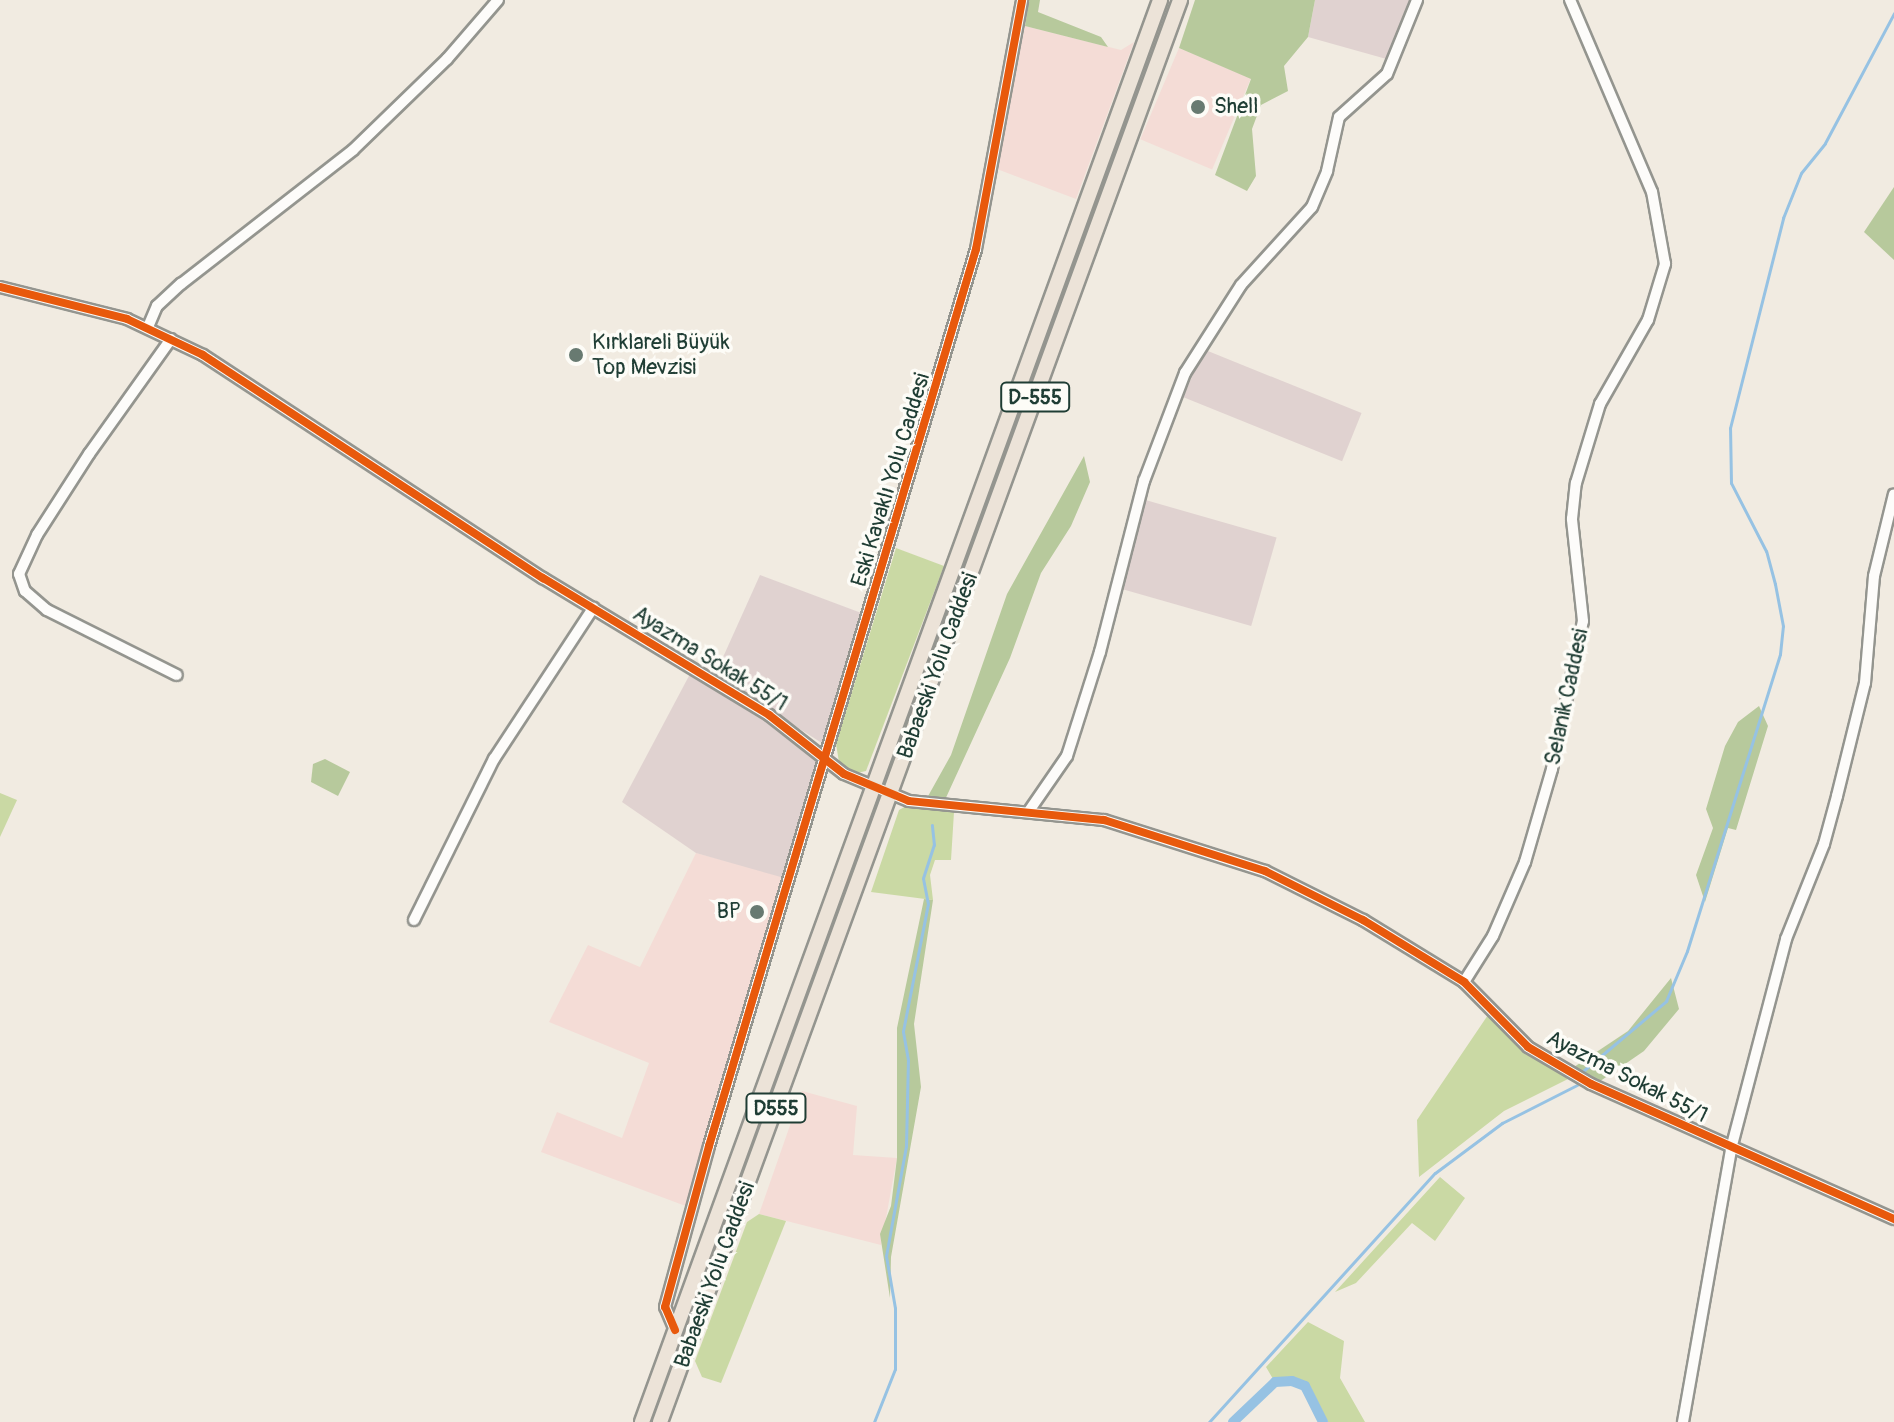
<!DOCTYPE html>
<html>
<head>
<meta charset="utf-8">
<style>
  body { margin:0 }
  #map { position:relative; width:1894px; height:1422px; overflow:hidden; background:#f1ebe1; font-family:Pangolin,sans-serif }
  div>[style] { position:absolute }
  .built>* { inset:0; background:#f4dcd6; transform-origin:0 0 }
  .industrial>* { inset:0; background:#e0d2d0; transform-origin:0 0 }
  .green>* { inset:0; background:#cad9a4 }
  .forest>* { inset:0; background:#b7c99c }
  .stream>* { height:3px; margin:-1.5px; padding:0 1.5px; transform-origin:1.5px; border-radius:1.5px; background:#96c2e3 }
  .canal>* { height:10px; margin:-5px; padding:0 5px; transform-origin:5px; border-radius:5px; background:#96c2e3 }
  .roads { filter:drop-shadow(2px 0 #94958f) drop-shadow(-2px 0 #94958f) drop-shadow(0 2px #94958f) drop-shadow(0 -2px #94958f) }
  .minor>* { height:10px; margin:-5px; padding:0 5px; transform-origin:5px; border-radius:5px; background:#fdfcfa }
  .highway>* { height:14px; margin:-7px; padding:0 7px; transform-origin:7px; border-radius:7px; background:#ece3d8 }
  .cycleway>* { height:8px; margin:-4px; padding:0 4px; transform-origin:4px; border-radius:4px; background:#e8590c }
  .dots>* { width:22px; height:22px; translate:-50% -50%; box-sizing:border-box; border:4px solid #fdfcf7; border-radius:50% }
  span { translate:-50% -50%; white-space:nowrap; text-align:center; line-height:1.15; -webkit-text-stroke:7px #fdfcf7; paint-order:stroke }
  .shield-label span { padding:2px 6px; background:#fdfcf7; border:2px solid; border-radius:6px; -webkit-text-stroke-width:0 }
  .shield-label { font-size:20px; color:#1f3d34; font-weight:700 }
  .poi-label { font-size:22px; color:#1f3d34 }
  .left { translate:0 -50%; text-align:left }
  .right { translate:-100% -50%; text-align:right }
  .street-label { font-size:22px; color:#1f3d34 }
</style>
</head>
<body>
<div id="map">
  <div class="built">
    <i style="clip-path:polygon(1025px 26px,1121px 50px,1134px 42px,1076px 199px,997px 169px)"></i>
    <i style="left:1179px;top:48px;width:78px;height:99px;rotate:23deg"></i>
    <i style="clip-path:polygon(696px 853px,787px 877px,691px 1208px,541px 1152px,557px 1112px,622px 1138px,649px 1063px,549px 1022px,588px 945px,640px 967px)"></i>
    <i style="clip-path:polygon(802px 1091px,857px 1106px,853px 1155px,897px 1158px,881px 1245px,759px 1214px)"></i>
  </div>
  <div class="industrial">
    <i style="clip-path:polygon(1315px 0,1412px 0,1390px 60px,1308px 37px)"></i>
    <i style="left:1203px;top:349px;width:171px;height:52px;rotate:22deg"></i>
    <i style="left:1142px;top:499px;width:140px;height:92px;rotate:16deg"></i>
    <i style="clip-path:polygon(760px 575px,864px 614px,825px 745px,715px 675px)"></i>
    <i style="clip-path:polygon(690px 674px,770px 719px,821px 760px,788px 879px,696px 853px,622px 802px)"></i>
  </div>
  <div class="green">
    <i style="clip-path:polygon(896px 548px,944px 566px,866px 771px,857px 773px,839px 762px,836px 744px)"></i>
    <i style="clip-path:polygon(0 793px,17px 800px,0 837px)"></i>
    <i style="clip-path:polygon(908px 805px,954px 812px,951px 860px,935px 860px,930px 875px,933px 900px,871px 892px,899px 810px)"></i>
    <i style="clip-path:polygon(1490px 1012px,1572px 1077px,1504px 1111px,1419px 1177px,1417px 1120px)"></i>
    <i style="clip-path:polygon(1440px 1177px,1465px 1198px,1435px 1241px,1412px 1223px,1356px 1283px,1335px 1292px)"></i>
    <i style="clip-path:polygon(759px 1214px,786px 1221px,721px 1383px,702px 1377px,695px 1361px,747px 1222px)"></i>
    <i style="clip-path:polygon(1308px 1322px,1344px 1341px,1340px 1378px,1365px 1422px,1328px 1422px,1309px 1384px,1293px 1378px,1273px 1379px,1266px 1367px)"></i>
  </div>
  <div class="forest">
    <i style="clip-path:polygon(1029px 0,1040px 0,1038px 12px,1101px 37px,1108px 47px,1025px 26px)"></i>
    <i style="clip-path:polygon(1195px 0,1315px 0,1308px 37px,1284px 66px,1288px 91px,1261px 105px,1252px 129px,1256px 176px,1247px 191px,1215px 175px,1251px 79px,1179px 48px)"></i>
    <i style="clip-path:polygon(1894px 187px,1894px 260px,1864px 232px)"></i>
    <i style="clip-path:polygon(1084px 456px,1090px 482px,1071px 526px,1041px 573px,1010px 658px,944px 802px,927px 798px,951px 755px,1007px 594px)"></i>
    <i style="clip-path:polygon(1759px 706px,1768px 726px,1736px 830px,1728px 828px,1705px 902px,1696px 875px,1713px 828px,1706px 809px,1725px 746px,1738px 722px)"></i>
    <i style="clip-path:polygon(325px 759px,350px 772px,338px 796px,311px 782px,313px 764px)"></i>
    <i style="clip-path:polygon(924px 899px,933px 900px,914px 1024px,921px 1087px,891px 1257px,890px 1298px,880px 1234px,891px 1206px,897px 1158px,897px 1028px)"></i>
    <i style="clip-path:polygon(1671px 978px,1679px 1009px,1644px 1051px,1596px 1084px,1571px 1069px,1628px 1031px)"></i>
  </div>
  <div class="stream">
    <i style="left:1583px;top:1071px;width:109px;rotate:-40.1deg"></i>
    <i style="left:1666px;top:1001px;width:54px;rotate:-67.2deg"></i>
    <i style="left:1687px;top:951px;width:311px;rotate:-72.6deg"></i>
    <i style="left:1780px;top:654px;width:28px;rotate:-84deg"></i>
    <i style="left:1783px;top:626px;width:43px;rotate:-100.8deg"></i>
    <i style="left:1775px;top:584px;width:34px;rotate:-105deg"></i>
    <i style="left:1766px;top:551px;width:76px;rotate:-117.2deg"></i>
    <i style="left:1731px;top:483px;width:55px;rotate:-91deg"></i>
    <i style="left:1730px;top:428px;width:217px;rotate:-75.8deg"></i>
    <i style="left:1783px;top:218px;width:48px;rotate:-68.2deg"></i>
    <i style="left:1801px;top:173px;width:38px;rotate:-51deg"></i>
    <i style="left:1825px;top:143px;width:147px;rotate:-62deg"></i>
    <i style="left:874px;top:1422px;width:57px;rotate:-68.4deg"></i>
    <i style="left:895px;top:1369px;width:61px;rotate:-90deg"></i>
    <i style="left:895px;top:1308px;width:53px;rotate:-99.8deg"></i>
    <i style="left:886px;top:1256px;width:112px;rotate:-79.7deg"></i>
    <i style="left:906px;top:1146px;width:86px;rotate:-88.7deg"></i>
    <i style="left:908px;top:1060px;width:29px;rotate:-100deg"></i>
    <i style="left:903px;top:1031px;width:129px;rotate:-78.9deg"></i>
    <i style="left:928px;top:904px;width:26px;rotate:-101deg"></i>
    <i style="left:923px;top:878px;width:35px;rotate:-72deg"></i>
    <i style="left:934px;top:845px;width:20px;rotate:-96deg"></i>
    <i style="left:1209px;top:1422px;width:336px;rotate:-47.8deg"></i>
    <i style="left:1435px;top:1173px;width:84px;rotate:-36.7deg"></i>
    <i style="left:1502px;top:1123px;width:84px;rotate:-26.9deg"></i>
  </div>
  <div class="canal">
    <i style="left:1233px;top:1422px;width:58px;rotate:-43.6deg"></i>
    <i style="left:1275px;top:1382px;width:17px;rotate:-3deg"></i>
    <i style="left:1292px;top:1381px;width:14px;rotate:21deg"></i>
    <i style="left:1305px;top:1386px;width:40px;rotate:63.4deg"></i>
  </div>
  <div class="roads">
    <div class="minor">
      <i style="left:0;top:287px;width:131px;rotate:14.1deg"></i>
      <i style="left:127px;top:319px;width:84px;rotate:25.3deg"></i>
      <i style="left:203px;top:355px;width:407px;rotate:33.3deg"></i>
      <i style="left:543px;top:578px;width:264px;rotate:31.2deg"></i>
      <i style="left:769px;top:715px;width:95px;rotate:38.2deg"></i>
      <i style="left:844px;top:774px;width:70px;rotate:22.6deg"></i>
      <i style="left:909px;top:801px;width:196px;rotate:5.6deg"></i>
      <i style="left:1104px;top:820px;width:169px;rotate:17.6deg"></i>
      <i style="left:1265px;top:871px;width:110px;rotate:26.6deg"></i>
      <i style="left:1363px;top:920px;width:119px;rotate:31.5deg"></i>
      <i style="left:1464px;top:982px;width:91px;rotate:45.4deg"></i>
      <i style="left:1528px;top:1047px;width:73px;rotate:30.4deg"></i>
      <i style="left:1591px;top:1084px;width:332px;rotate:24deg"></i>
      <i style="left:148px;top:327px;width:23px;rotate:-67deg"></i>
      <i style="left:157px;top:306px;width:33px;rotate:-43deg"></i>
      <i style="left:181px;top:284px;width:218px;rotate:-37.9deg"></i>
      <i style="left:353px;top:150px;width:131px;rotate:-44.1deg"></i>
      <i style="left:447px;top:59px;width:78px;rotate:-49.2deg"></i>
      <i style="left:171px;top:339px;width:141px;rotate:125.5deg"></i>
      <i style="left:89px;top:454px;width:96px;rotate:122.7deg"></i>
      <i style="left:37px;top:535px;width:43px;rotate:114.8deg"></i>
      <i style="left:19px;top:574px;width:18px;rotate:71deg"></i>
      <i style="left:25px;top:591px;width:29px;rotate:41deg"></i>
      <i style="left:47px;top:610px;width:145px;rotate:26.6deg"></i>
      <i style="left:1029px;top:811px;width:67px;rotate:-55.4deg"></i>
      <i style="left:1067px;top:756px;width:109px;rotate:-72.4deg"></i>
      <i style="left:1100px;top:652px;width:177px;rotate:-75.6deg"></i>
      <i style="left:1144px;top:481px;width:116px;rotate:-69.2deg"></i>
      <i style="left:1185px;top:373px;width:104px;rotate:-57.5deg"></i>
      <i style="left:1241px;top:285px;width:105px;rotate:-47.7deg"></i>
      <i style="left:1312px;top:207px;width:39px;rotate:-67deg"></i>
      <i style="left:1327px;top:171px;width:55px;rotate:-77.5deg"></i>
      <i style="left:1339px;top:117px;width:64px;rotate:-41.9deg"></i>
      <i style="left:1387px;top:74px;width:80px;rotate:-67.9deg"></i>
      <i style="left:414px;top:920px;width:180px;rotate:-63.6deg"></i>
      <i style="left:494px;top:759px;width:181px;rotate:-56.7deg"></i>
      <i style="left:1464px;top:982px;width:54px;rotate:-57.8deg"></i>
      <i style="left:1493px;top:936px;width:81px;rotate:-66.6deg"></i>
      <i style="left:1525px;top:862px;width:97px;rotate:-73.8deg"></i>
      <i style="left:1552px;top:769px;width:151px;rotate:-78.2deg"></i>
      <i style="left:1583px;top:621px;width:103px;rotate:-96.2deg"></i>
      <i style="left:1572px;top:519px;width:36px;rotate:-84deg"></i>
      <i style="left:1576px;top:483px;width:83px;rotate:-73.1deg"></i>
      <i style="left:1600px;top:404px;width:97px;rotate:-60.3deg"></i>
      <i style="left:1648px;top:320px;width:59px;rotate:-73.1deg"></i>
      <i style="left:1665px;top:264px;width:73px;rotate:-100.2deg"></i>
      <i style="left:1652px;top:192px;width:209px;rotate:-113.1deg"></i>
      <i style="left:675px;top:1330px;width:25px;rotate:-113deg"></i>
      <i style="left:665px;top:1307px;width:167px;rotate:-74.7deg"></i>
      <i style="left:709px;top:1146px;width:936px;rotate:-73.42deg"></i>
      <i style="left:976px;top:249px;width:253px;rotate:-79.5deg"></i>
      <i style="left:1683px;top:1422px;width:277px;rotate:-80deg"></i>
      <i style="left:1731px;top:1149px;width:217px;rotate:-75.3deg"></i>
      <i style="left:1786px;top:939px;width:102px;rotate:-68.2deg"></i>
      <i style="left:1824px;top:844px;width:50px;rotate:-74.8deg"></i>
      <i style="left:1837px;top:796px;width:116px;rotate:-76.1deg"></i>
      <i style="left:1865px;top:683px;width:107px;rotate:-85.2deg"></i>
      <i style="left:1874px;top:576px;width:84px;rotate:-76.3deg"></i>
    </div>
    <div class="highway">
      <i style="left:642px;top:1422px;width:1513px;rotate:-69.98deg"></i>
      <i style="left:660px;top:1422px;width:1514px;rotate:-69.91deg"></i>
    </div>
  </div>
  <div class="cycleway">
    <i style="left:0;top:287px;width:131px;rotate:14.1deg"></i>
    <i style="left:127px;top:319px;width:84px;rotate:25.3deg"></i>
    <i style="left:203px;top:355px;width:407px;rotate:33.3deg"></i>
    <i style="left:543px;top:578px;width:264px;rotate:31.2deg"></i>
    <i style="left:769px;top:715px;width:95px;rotate:38.2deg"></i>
    <i style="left:844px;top:774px;width:70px;rotate:22.6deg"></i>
    <i style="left:909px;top:801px;width:196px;rotate:5.6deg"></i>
    <i style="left:1104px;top:820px;width:169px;rotate:17.6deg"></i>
    <i style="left:1265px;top:871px;width:110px;rotate:26.6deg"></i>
    <i style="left:1363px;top:920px;width:119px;rotate:31.5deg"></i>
    <i style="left:1464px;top:982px;width:91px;rotate:45.4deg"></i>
    <i style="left:1528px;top:1047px;width:73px;rotate:30.4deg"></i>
    <i style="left:1591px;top:1084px;width:332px;rotate:24deg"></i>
    <i style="left:675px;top:1330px;width:25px;rotate:-113deg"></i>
    <i style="left:665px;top:1307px;width:167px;rotate:-74.7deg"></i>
    <i style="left:709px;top:1146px;width:936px;rotate:-73.42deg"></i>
    <i style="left:976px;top:249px;width:253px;rotate:-79.5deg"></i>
  </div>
  <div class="dots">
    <i style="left:1198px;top:107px;background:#687a71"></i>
    <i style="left:576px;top:355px;background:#687a71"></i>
    <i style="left:757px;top:912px;background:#687a71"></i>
  </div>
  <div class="shield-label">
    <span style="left:1035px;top:397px">D-555</span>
    <span style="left:776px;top:1108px">D555</span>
  </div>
  <div class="poi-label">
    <span class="left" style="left:1214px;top:107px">Shell</span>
    <span class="left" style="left:592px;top:355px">Kırklareli Büyük<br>Top Mevzisi</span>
    <span class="right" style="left:741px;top:912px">BP</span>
  </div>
  <div class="street-label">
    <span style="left:891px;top:480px;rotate:-73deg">Eski Kavaklı Yolu Caddesi</span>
    <span style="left:710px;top:659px;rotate:32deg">Ayazma Sokak 55/1</span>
    <span style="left:938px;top:666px;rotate:-70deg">Babaeski Yolu Caddesi</span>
    <span style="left:1567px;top:697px;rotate:-78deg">Selanik Caddesi</span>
    <span style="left:1627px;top:1077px;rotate:27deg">Ayazma Sokak 55/1</span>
    <span style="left:715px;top:1275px;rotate:-70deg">Babaeski Yolu Caddesi</span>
  </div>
</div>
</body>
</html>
